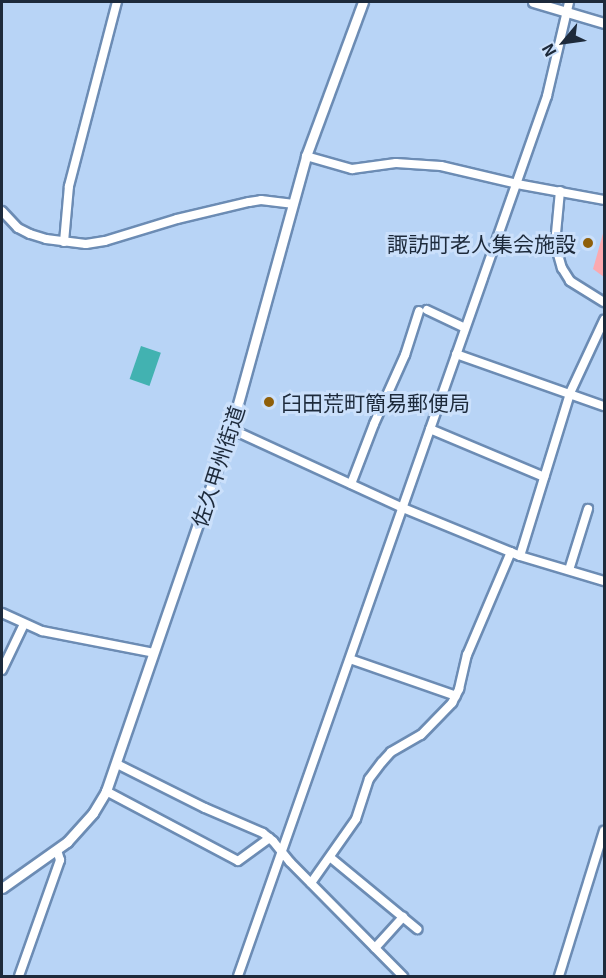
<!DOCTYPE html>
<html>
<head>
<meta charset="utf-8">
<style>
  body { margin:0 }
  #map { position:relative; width:606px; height:978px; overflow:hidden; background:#b8d4f6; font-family:Georgia,"Noto Sans JP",serif }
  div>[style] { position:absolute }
  .green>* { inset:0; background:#fba9b0 }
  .water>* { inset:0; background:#42b2b1; transform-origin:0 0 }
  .roads { filter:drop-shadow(2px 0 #6c8cb4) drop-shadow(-2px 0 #6c8cb4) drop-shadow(0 2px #6c8cb4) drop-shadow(0 -2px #6c8cb4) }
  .minor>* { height:8px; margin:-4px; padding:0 4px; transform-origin:4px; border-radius:4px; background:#fff }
  .tertiary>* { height:9px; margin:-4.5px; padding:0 4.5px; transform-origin:4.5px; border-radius:4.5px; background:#fff }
  .dots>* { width:16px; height:16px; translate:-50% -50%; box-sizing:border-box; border:3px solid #cbe0fb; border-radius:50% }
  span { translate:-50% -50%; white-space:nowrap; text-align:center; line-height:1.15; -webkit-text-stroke:6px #cbe0fb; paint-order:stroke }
  .poi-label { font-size:21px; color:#1d2a3b }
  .right { translate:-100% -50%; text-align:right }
  .left { translate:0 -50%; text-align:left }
  .street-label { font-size:21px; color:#1d2a3b }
  .frame { position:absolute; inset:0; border:3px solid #1d2a3b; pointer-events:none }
  .north { position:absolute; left:534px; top:12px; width:60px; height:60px; -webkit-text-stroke:4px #cbe0fb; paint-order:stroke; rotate:241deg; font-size:16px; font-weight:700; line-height:24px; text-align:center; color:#1d2a3b }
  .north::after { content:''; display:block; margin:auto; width:21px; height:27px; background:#1d2a3b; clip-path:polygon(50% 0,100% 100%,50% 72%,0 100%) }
</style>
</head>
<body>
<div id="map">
  <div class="green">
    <i style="clip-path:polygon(604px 230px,604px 277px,593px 269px)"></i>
  </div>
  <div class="water">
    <i style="left:141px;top:346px;width:21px;height:35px;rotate:19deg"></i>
  </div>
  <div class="roads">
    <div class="minor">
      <i style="left:306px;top:156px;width:48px;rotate:15.8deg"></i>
      <i style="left:352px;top:169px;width:44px;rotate:-7.8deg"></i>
      <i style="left:396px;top:163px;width:45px;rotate:3.8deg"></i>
      <i style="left:441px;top:166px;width:78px;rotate:13.3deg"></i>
      <i style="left:517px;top:184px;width:88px;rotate:10.4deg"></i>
      <i style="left:560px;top:191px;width:53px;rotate:95.4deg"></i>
      <i style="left:555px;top:244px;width:25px;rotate:74deg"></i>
      <i style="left:562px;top:268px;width:15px;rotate:58deg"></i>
      <i style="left:570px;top:281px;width:40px;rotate:32deg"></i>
      <i style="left:2px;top:211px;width:23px;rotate:47deg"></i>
      <i style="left:18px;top:228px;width:13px;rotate:27deg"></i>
      <i style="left:30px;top:234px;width:17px;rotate:17deg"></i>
      <i style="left:46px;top:239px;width:40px;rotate:7.1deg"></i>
      <i style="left:86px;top:244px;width:19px;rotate:-9deg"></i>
      <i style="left:105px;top:241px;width:75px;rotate:-17deg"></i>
      <i style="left:177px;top:219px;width:74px;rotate:-13.3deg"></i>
      <i style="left:249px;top:202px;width:12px;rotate:-9deg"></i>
      <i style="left:261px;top:200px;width:31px;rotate:7deg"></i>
      <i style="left:64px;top:242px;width:56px;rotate:-84.9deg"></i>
      <i style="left:69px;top:186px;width:190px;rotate:-75.4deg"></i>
      <i style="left:427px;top:310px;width:42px;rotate:25.3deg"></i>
      <i style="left:456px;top:354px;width:157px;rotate:19.4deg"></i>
      <i style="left:231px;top:429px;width:189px;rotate:24.7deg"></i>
      <i style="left:403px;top:508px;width:126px;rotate:22.3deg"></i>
      <i style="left:520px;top:556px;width:88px;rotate:16.6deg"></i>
      <i style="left:430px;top:429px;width:124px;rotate:22.8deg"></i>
      <i style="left:351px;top:484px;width:64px;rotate:-69deg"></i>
      <i style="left:374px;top:424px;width:76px;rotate:-65.8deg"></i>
      <i style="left:405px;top:355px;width:46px;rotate:-72.3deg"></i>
      <i style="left:520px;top:556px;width:170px;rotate:-72.9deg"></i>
      <i style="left:570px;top:393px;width:81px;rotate:-65deg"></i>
      <i style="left:569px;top:570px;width:64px;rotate:-72.7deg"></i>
      <i style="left:2px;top:613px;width:44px;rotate:24.2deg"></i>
      <i style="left:42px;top:631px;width:114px;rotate:11.1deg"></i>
      <i style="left:350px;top:659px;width:112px;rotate:19.2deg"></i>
      <i style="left:2px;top:670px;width:51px;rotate:-64.4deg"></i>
      <i style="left:117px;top:764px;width:98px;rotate:26.6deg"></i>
      <i style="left:205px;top:808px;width:63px;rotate:23.3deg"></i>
      <i style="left:263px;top:833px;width:13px;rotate:39deg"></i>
      <i style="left:273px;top:841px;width:27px;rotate:51deg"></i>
      <i style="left:290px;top:862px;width:161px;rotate:45.3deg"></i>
      <i style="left:106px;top:791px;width:149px;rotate:27.9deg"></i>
      <i style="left:238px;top:861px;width:39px;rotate:-36deg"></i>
      <i style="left:331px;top:858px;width:112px;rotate:39.5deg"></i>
      <i style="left:311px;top:883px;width:78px;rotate:-54.9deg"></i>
      <i style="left:356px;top:819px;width:42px;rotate:-72deg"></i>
      <i style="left:369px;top:779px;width:21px;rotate:-53deg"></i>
      <i style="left:382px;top:762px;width:13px;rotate:-48deg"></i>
      <i style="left:391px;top:752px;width:34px;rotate:-30deg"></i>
      <i style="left:421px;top:735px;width:45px;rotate:-45.9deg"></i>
      <i style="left:452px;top:703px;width:16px;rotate:-63deg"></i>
      <i style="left:459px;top:689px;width:35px;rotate:-77deg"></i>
      <i style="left:467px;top:655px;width:112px;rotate:-66.9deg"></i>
      <i style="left:375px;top:948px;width:42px;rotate:-47.9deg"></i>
      <i style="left:19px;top:976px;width:123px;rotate:-70.5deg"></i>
      <i style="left:60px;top:860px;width:10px;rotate:-107deg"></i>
      <i style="left:238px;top:976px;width:933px;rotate:-70.65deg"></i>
      <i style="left:547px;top:96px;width:97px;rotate:-76.8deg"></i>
      <i style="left:559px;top:976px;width:152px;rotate:-72.8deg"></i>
    </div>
    <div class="tertiary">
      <i style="left:533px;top:2px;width:74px;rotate:16.5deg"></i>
      <i style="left:2px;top:888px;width:80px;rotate:-35.3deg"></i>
      <i style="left:67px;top:842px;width:39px;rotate:-48deg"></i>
      <i style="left:93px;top:813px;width:26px;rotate:-59deg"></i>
      <i style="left:106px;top:791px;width:383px;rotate:-71deg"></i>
      <i style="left:231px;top:429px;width:283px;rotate:-74.6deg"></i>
      <i style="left:306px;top:156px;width:164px;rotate:-69.7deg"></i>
    </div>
  </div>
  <div class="dots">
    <i style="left:588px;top:243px;background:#8f5f09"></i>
    <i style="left:269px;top:402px;background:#8f5f09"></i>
  </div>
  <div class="poi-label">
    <span class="right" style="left:576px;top:243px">諏訪町老人集会施設</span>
    <span class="left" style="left:281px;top:402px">臼田荒町簡易郵便局</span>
  </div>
  <div class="street-label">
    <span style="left:217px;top:466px;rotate:-72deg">佐久甲州街道</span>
  </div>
  <div class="frame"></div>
  <div class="north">N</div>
</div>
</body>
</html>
